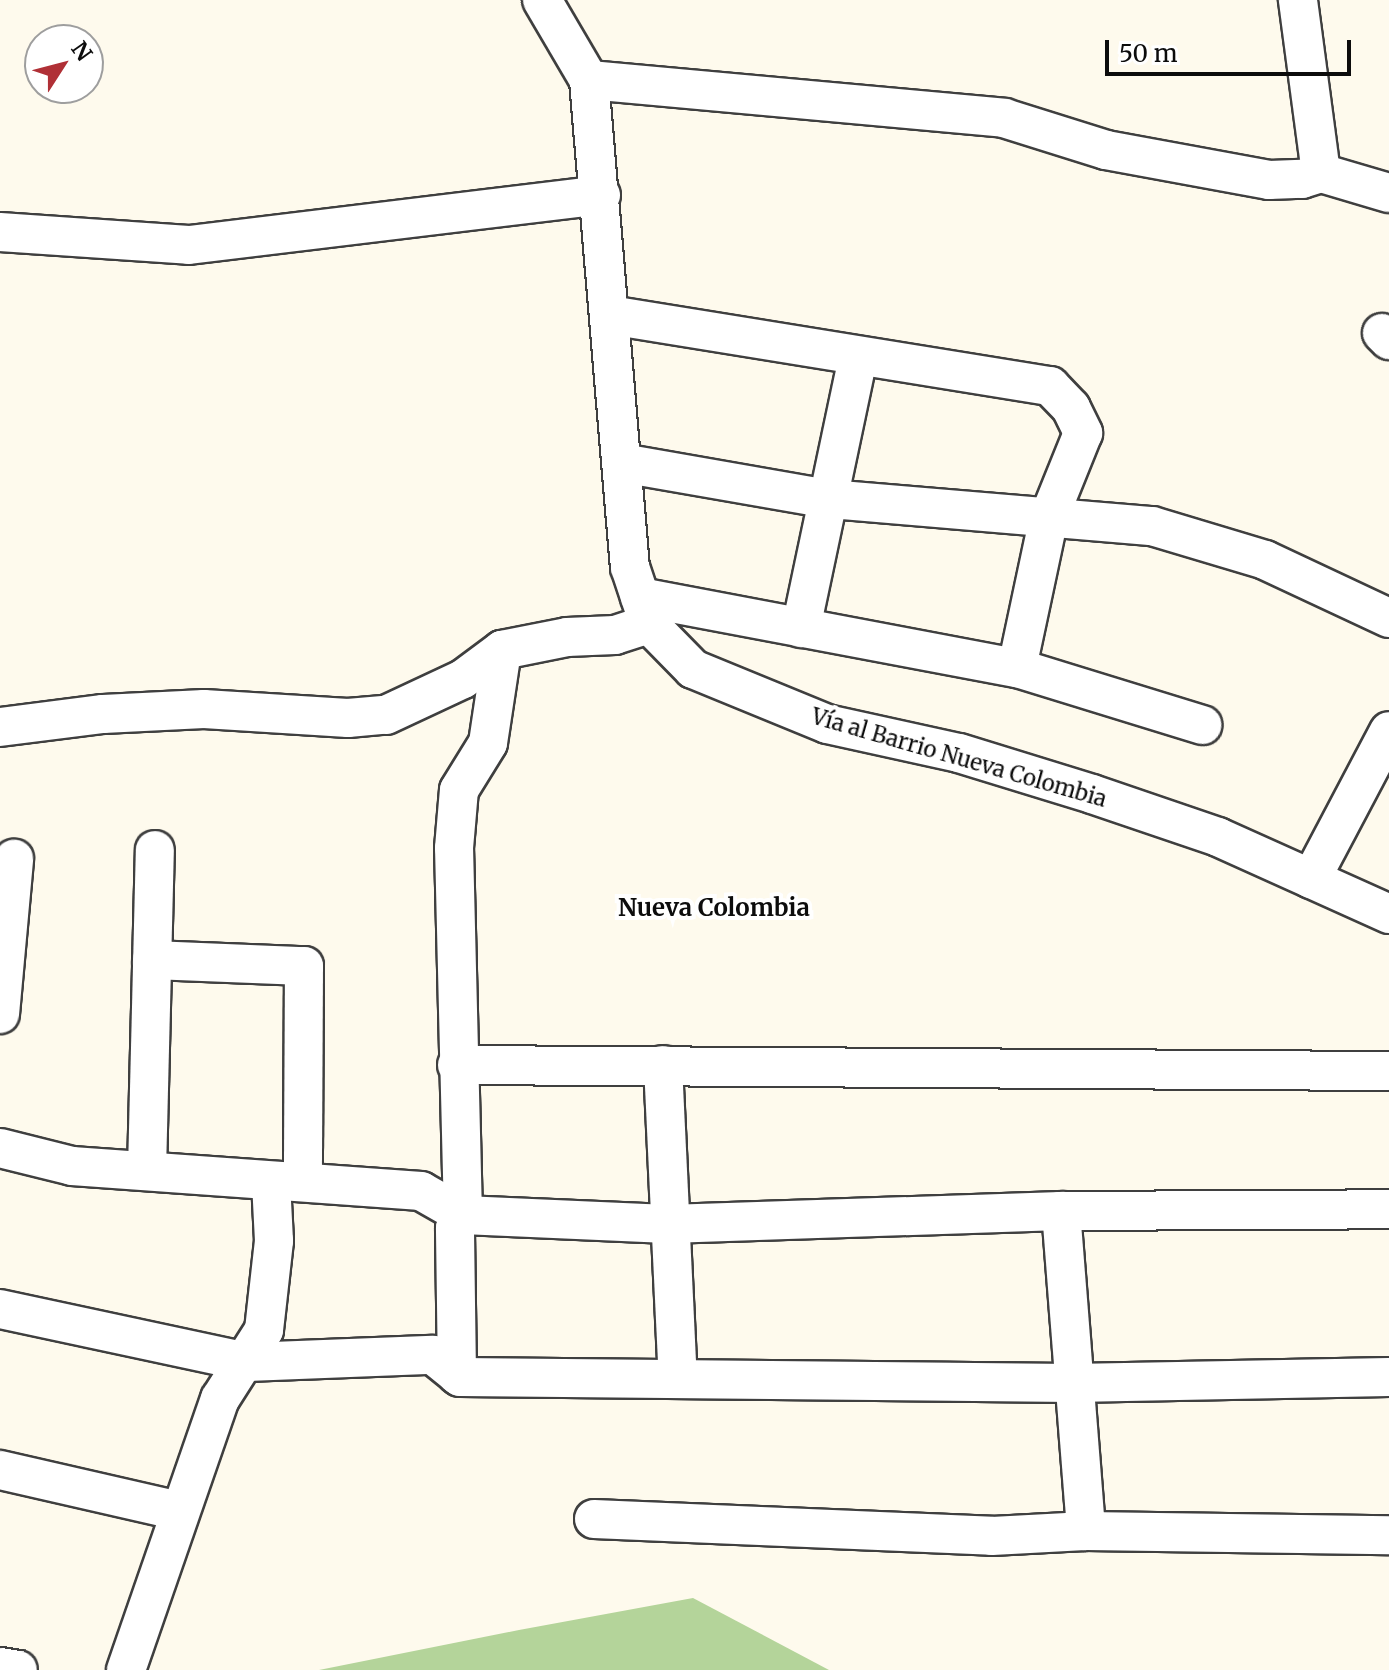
<!DOCTYPE html>
<html>
<head>
<meta charset="utf-8">
<style>
  body { margin:0 }
  #map { position:relative; width:1389px; height:1670px; overflow:hidden; background:#fefaed; font-family:Merriweather,serif }
  div>[style] { position:absolute }
  .forest>* { inset:0; background:#b4d49a }
  .roads { filter:drop-shadow(2px 0 #3f3f3f) drop-shadow(-2px 0 #3f3f3f) drop-shadow(0 2px #3f3f3f) drop-shadow(0 -2px #3f3f3f) }
  .minor>* { height:38px; margin:-19px; padding:0 19px; transform-origin:19px; border-radius:19px; background:#fff }
  span { translate:-50% -50%; white-space:nowrap; text-align:center; line-height:1.15; -webkit-text-stroke:8px #fff; paint-order:stroke }
  .street-label { font-size:22px; color:#0c0c0c }
  .neighbourhood-label { font-size:24px; color:#0c0c0c; font-weight:700 }
  .north { position:absolute; left:24px; top:24px; width:80px; height:80px; box-sizing:border-box; background:#fff; border:2px solid #9e9e9e; border-radius:50%; rotate:54deg; font-size:22px; font-weight:700; line-height:32px; text-align:center; color:#0c0c0c }
  .north::after { content:''; display:block; margin:auto; width:28px; height:36px; background:#b03036; clip-path:polygon(50% 0,100% 100%,50% 72%,0 100%) }
  .scale { position:absolute; left:1105px; top:40px; width:246px; height:36px; box-sizing:border-box; border:4px solid #0c0c0c; border-top:0; padding-left:10px; font-size:24px; line-height:28px; white-space:nowrap; color:#0c0c0c; -webkit-text-stroke:6px #fff; paint-order:stroke }
</style>
</head>
<body>
<div id="map">
  <div class="forest">
    <i style="clip-path:polygon(693px 1598px,829px 1670px,319px 1670px,519px 1630px)"></i>
  </div>
  <div class="roads">
    <div class="minor">
      <i style="left:542px;top:0;width:93px;rotate:59.6deg"></i>
      <i style="left:589px;top:80px;width:489px;rotate:85.2deg"></i>
      <i style="left:630px;top:567px;width:60px;rotate:71.6deg"></i>
      <i style="left:649px;top:624px;width:63px;rotate:45.6deg"></i>
      <i style="left:693px;top:669px;width:145px;rotate:22.3deg"></i>
      <i style="left:827px;top:724px;width:135px;rotate:12.4deg"></i>
      <i style="left:959px;top:753px;width:139px;rotate:17.1deg"></i>
      <i style="left:1092px;top:794px;width:133px;rotate:18.8deg"></i>
      <i style="left:1218px;top:837px;width:188px;rotate:24.2deg"></i>
      <i style="left:589px;top:80px;width:417px;rotate:5.2deg"></i>
      <i style="left:1004px;top:118px;width:107px;rotate:17.4deg"></i>
      <i style="left:1106px;top:150px;width:166px;rotate:10.4deg"></i>
      <i style="left:1269px;top:180px;width:33px;rotate:-2deg"></i>
      <i style="left:1302px;top:179px;width:20px;rotate:-18deg"></i>
      <i style="left:1321px;top:173px;width:175px;rotate:-97.6deg"></i>
      <i style="left:1321px;top:173px;width:71px;rotate:16.4deg"></i>
      <i style="left:0;top:232px;width:189px;rotate:3.9deg"></i>
      <i style="left:189px;top:245px;width:415px;rotate:-6.9deg"></i>
      <i style="left:610px;top:315px;width:446px;rotate:9.2deg"></i>
      <i style="left:1050px;top:386px;width:30px;rotate:46deg"></i>
      <i style="left:1071px;top:408px;width:28px;rotate:64deg"></i>
      <i style="left:1083px;top:433px;width:91px;rotate:112deg"></i>
      <i style="left:1049px;top:517px;width:154px;rotate:102deg"></i>
      <i style="left:1382px;top:333px;width:10px;rotate:45deg"></i>
      <i style="left:622px;top:463px;width:210px;rotate:9.9deg"></i>
      <i style="left:829px;top:499px;width:324px;rotate:4.8deg"></i>
      <i style="left:1152px;top:526px;width:118px;rotate:16.7deg"></i>
      <i style="left:1265px;top:560px;width:137px;rotate:25.1deg"></i>
      <i style="left:640px;top:597px;width:384px;rotate:10.7deg"></i>
      <i style="left:1017px;top:668px;width:194px;rotate:17.1deg"></i>
      <i style="left:801px;top:628px;width:277px;rotate:-78.1deg"></i>
      <i style="left:0;top:727px;width:104px;rotate:-7.2deg"></i>
      <i style="left:103px;top:714px;width:101px;rotate:-2.8deg"></i>
      <i style="left:204px;top:709px;width:144px;rotate:3.6deg"></i>
      <i style="left:348px;top:718px;width:38px;rotate:-5deg"></i>
      <i style="left:386px;top:715px;width:85px;rotate:-25.1deg"></i>
      <i style="left:463px;top:679px;width:49px;rotate:-36.6deg"></i>
      <i style="left:1311px;top:879px;width:167px;rotate:-62.2deg"></i>
      <i style="left:152px;top:960px;width:152px;rotate:2.3deg"></i>
      <i style="left:304px;top:966px;width:216px;rotate:90.3deg"></i>
      <i style="left:0;top:1014px;width:156px;rotate:-84.8deg"></i>
      <i style="left:457px;top:1065px;width:932px;rotate:0.37deg"></i>
      <i style="left:663px;top:1065px;width:314px;rotate:87.3deg"></i>
      <i style="left:0;top:1148px;width:74px;rotate:14deg"></i>
      <i style="left:72px;top:1166px;width:350px;rotate:4.1deg"></i>
      <i style="left:421px;top:1191px;width:48px;rotate:29.7deg"></i>
      <i style="left:463px;top:1215px;width:205px;rotate:2.5deg"></i>
      <i style="left:668px;top:1224px;width:393px;rotate:-1.9deg"></i>
      <i style="left:1061px;top:1211px;width:328px;rotate:-0.3deg"></i>
      <i style="left:147px;top:1171px;width:321px;rotate:-88.6deg"></i>
      <i style="left:1061px;top:1211px;width:321px;rotate:85.5deg"></i>
      <i style="left:0;top:1309px;width:253px;rotate:12.1deg"></i>
      <i style="left:247px;top:1362px;width:186px;rotate:-2.2deg"></i>
      <i style="left:433px;top:1355px;width:35px;rotate:39deg"></i>
      <i style="left:460px;top:1377px;width:613px;rotate:0.56deg"></i>
      <i style="left:1073px;top:1383px;width:316px;rotate:-1.1deg"></i>
      <i style="left:457px;top:1375px;width:147px;rotate:-90.8deg"></i>
      <i style="left:455px;top:1228px;width:15px;rotate:-58deg"></i>
      <i style="left:463px;top:1215px;width:367px;rotate:-91.4deg"></i>
      <i style="left:454px;top:848px;width:58px;rotate:-85.1deg"></i>
      <i style="left:459px;top:790px;width:55px;rotate:-58.3deg"></i>
      <i style="left:488px;top:743px;width:94px;rotate:-81.4deg"></i>
      <i style="left:502px;top:650px;width:66px;rotate:-11.3deg"></i>
      <i style="left:567px;top:637px;width:48px;rotate:-2.4deg"></i>
      <i style="left:615px;top:635px;width:36px;rotate:-18deg"></i>
      <i style="left:0;top:1470px;width:184px;rotate:12.9deg"></i>
      <i style="left:594px;top:1519px;width:398px;rotate:2.4deg"></i>
      <i style="left:992px;top:1536px;width:94px;rotate:-3deg"></i>
      <i style="left:1086px;top:1531px;width:303px;rotate:0.8deg"></i>
      <i style="left:0;top:1667px;width:18px;rotate:9deg"></i>
      <i style="left:126px;top:1670px;width:287px;rotate:-70.9deg"></i>
      <i style="left:220px;top:1399px;width:82px;rotate:-57.5deg"></i>
      <i style="left:264px;top:1330px;width:90px;rotate:-83.6deg"></i>
      <i style="left:274px;top:1241px;width:60px;rotate:-92.9deg"></i>
    </div>
  </div>
  <div class="street-label">
    <span style="left:959px;top:758px;rotate:16deg">Vía al Barrio Nueva Colombia</span>
  </div>
  <div class="neighbourhood-label">
    <span style="left:714px;top:908px">Nueva Colombia</span>
  </div>
  <div class="north">N</div>
  <div class="scale">50 m</div>
</div>
</body>
</html>
